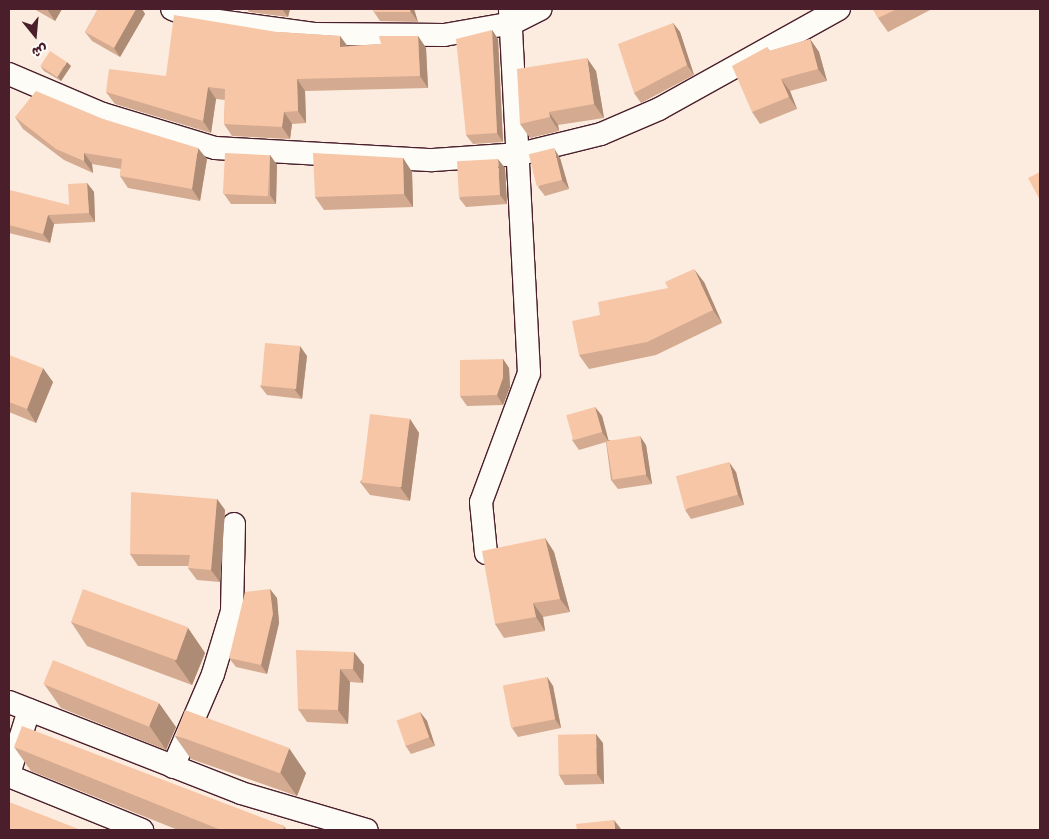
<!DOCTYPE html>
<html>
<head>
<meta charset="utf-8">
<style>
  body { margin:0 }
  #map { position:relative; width:1049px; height:839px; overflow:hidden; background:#fbecdf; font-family:"Indie Flower","Playpen Sans Arabic",sans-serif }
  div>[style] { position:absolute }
  .roads { filter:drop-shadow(1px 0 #4a1f2b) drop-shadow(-1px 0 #4a1f2b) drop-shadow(0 1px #4a1f2b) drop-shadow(0 -1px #4a1f2b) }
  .minor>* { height:22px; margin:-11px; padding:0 11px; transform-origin:11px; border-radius:11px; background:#fdfcf7 }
  .wall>* { inset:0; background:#d4aa90 }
  .shaded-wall>* { inset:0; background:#ad8b75 }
  .building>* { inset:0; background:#f7c6a7; transform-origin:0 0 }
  span { translate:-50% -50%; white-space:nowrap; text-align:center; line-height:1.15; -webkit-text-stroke:4.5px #fdfcf7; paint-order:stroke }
  .frame { position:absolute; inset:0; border:10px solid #4a1f2b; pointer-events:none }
  .north { position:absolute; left:10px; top:10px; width:50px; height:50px; -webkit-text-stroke:4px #fdfcf7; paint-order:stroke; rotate:163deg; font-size:14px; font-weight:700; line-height:20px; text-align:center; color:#4a1f2b }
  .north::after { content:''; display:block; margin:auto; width:18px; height:22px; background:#4a1f2b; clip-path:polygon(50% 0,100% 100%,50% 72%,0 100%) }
</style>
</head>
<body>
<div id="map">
  <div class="roads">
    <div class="minor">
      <i style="left:172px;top:9px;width:26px;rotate:21deg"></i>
      <i style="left:196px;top:18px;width:119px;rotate:7.7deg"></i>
      <i style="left:314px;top:34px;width:130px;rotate:0.4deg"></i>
      <i style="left:444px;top:35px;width:70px;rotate:-9.9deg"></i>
      <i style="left:513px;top:23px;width:31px;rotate:-27deg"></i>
      <i style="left:9px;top:74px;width:102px;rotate:23.1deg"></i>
      <i style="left:103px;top:114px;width:117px;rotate:16.9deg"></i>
      <i style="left:215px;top:148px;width:218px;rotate:3.2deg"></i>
      <i style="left:433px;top:160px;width:87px;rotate:-3.9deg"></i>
      <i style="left:520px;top:154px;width:83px;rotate:-13.9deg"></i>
      <i style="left:601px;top:134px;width:63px;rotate:-23.3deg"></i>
      <i style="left:659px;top:109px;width:206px;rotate:-29.1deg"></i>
      <i style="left:486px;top:553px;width:51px;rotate:-95.6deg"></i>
      <i style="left:481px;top:502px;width:138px;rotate:-69.6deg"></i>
      <i style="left:529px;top:373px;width:364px;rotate:-93deg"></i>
      <i style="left:9px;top:702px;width:249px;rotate:21.4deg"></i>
      <i style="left:241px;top:793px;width:131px;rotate:16.4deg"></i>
      <i style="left:173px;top:767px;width:101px;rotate:-66.7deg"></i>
      <i style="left:213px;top:674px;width:66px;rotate:-73.2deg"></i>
      <i style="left:232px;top:611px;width:87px;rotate:-88.7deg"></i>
      <i style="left:9px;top:774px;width:67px;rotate:-72.6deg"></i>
      <i style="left:9px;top:776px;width:144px;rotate:22.1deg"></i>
    </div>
  </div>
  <div class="wall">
    <i style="clip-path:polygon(34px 9px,62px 9px,55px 21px)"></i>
    <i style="clip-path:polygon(98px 9px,142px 9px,145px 14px,120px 57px,92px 41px,85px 32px)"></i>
    <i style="clip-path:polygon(247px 9px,290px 9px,288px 17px,249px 12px)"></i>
    <i style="clip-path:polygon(373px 9px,414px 9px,418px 22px,380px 21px,374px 12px)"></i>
    <i style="clip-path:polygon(873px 9px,932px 9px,888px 32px,878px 18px)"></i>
    <i style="clip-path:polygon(673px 23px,680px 32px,694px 75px,641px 103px,634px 93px)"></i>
    <i style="clip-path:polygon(492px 30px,498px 39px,503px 142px,473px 144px,466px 135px)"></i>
    <i style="clip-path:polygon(277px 32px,340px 36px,347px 46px,381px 44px,418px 36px,426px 48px,428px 88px,305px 91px,306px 123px,292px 124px,290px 139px,232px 136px,224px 124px,225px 100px,216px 99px,211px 133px,115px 104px,106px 92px,166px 76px)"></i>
    <i style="clip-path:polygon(810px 39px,819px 52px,827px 81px,790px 91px,797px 109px,760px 124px,752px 112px,767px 47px,770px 51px)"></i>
    <i style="clip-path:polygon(71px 66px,61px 81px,44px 71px,41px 67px)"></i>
    <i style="clip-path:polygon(596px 71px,604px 118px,558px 125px,559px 131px,530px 138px,520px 124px)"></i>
    <i style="clip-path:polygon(15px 117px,103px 119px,207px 159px,200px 201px,128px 188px,120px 176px,121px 169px,92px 164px,93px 173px,64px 160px,23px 129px)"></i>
    <i style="clip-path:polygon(270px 155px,277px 165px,276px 204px,231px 204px,224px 194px)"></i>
    <i style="clip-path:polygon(403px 158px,412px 172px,413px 207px,324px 210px,315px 197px)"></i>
    <i style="clip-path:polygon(560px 158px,569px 189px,545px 196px,538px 187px)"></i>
    <i style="clip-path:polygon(505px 168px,507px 204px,466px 207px,459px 198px)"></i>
    <i style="clip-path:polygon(87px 183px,94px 192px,95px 222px,54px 224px,50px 243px,9px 233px,9px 196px,69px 205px)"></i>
    <i style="clip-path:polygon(704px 282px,722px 323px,656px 355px,589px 369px,579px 355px,600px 315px)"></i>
    <i style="clip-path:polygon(9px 355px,53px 382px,36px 423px,9px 412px)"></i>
    <i style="clip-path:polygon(307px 356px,302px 399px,267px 395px,260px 386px)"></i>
    <i style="clip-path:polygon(503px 359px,509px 368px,510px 387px,503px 405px,467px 406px,460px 396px)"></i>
    <i style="clip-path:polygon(595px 407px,602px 416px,608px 440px,646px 445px,652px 484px,618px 489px,611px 480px,606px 442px,579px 450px,572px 440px)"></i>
    <i style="clip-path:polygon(410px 419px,419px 433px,410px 501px,370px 495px,360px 482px)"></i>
    <i style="clip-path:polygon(736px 472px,744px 505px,691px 519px,685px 510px)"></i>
    <i style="clip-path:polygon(217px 499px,225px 510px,220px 582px,197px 580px,188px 568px,189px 566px,138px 566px,130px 554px)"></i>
    <i style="clip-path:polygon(545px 538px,554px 552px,570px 612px,543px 617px,545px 631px,504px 638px,495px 624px)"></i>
    <i style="clip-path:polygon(277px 598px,279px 623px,267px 674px,236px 667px,229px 658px)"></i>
    <i style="clip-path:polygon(71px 622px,188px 628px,205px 653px,192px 685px,87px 646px)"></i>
    <i style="clip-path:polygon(354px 652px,364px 665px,363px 683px,350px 682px,348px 724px,307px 722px,298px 709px)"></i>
    <i style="clip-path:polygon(547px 677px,553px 686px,561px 728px,518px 737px,512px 728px)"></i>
    <i style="clip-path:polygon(44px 684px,176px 727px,166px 750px,61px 708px)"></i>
    <i style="clip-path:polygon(420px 712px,427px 721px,435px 746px,411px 754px,405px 745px)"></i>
    <i style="clip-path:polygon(174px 735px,306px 773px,297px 796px,191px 759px)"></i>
    <i style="clip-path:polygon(603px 743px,604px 784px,565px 785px,559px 775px)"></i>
    <i style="clip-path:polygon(14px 747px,284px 826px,287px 830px,178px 830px,31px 771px)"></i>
  </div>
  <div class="shaded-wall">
    <i style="clip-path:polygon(47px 9px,62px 9px,55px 21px)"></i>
    <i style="clip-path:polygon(136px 9px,142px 9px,145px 14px,120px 57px,114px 48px)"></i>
    <i style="clip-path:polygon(282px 9px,290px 9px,288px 17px)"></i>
    <i style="clip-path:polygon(410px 9px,414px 9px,418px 22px,411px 12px)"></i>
    <i style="clip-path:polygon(673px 23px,680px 32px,694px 75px,687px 65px)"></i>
    <i style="clip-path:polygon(492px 30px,498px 39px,503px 142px,497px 133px)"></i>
    <i style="clip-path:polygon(340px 36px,349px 48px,340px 47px)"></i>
    <i style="clip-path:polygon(418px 36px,426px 48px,428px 88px,420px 76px)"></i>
    <i style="clip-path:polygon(810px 39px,819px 52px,827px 81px,818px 69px)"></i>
    <i style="clip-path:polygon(587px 58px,596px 71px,604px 118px,594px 104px)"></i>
    <i style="clip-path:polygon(67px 62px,71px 66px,61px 81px,58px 77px)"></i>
    <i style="clip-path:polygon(297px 79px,305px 91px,306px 123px,298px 111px)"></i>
    <i style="clip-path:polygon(781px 79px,790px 91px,797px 109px,789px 97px)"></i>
    <i style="clip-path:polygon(208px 87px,216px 99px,211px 133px,203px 121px)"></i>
    <i style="clip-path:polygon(284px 112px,292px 124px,290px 139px,282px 127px)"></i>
    <i style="clip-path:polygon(549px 112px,558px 125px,559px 131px,550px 117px)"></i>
    <i style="clip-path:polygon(198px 148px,207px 159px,200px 201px,192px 189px)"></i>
    <i style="clip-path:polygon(554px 148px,560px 158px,569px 189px,562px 180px)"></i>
    <i style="clip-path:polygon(84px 153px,92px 164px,93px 173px,84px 161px)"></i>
    <i style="clip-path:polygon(270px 155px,277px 165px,276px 204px,270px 195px)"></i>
    <i style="clip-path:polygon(403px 158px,412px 172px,413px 207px,404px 194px)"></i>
    <i style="clip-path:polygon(498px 159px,505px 168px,507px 204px,500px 195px)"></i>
    <i style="clip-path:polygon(87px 183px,94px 192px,95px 222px,89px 213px)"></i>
    <i style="clip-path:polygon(48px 215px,54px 224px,50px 243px,43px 234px)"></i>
    <i style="clip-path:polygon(694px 269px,704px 282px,722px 323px,713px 310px)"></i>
    <i style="clip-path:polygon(300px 346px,307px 356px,302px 399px,295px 390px)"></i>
    <i style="clip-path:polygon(503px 359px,509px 368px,510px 387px,503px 405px,497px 395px)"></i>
    <i style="clip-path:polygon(43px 368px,53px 382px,36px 423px,27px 409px)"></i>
    <i style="clip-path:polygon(595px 407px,602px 416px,609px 442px,602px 432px)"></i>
    <i style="clip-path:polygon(410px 419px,419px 433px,410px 501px,400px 487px)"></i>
    <i style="clip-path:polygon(640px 436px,646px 445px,652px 484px,646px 475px)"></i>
    <i style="clip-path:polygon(729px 462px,736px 472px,744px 505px,738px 495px)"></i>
    <i style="clip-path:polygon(217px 499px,225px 510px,220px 582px,211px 570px)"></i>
    <i style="clip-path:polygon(545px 538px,554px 552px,570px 612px,560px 599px)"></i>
    <i style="clip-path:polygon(270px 589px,277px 598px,279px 623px,267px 674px,261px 665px)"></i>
    <i style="clip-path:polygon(533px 603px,543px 617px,545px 631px,536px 617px)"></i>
    <i style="clip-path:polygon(188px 628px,205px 653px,192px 685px,175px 661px)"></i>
    <i style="clip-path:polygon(354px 652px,364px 665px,363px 683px,353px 669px)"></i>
    <i style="clip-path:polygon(340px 669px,350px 682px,348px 724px,338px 710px)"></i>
    <i style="clip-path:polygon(547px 677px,553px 686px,561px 728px,555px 719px)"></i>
    <i style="clip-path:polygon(159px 703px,176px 727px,166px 750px,149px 725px)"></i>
    <i style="clip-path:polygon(420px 712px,427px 721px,435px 746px,429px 737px)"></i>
    <i style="clip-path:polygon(596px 734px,603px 743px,604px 784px,597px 774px)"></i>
    <i style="clip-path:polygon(289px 748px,306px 773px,297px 796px,280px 772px)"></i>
    <i style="clip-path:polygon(614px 820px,621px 829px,621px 830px,615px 830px)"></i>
  </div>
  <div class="building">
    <i style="clip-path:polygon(98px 9px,136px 9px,114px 48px,85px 32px)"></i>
    <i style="left:373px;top:9px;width:37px;height:3px"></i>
    <i style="clip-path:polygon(873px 9px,897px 9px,878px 18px)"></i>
    <i style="clip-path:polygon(174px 15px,277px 32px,340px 36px,340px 47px,381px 44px,379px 36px,418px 36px,420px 76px,297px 79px,298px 111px,284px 112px,282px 127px,224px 124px,225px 89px,208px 87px,203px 121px,106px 92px,109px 69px,166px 76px)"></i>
    <i style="clip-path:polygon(673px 23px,687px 65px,634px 93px,618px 44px)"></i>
    <i style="clip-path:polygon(492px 30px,497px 133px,466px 135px,456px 39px)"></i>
    <i style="clip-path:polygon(810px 39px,818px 69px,781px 79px,789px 97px,752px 112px,732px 66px,767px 47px,769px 51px)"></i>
    <i style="left:50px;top:51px;width:20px;height:18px;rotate:33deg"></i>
    <i style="clip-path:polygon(587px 58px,594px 104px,549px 112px,550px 117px,520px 124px,517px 69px)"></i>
    <i style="clip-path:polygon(36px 91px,103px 119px,198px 148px,192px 189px,120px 176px,122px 159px,84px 153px,84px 161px,56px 149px,15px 117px)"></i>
    <i style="left:554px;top:148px;width:33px;height:26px;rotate:76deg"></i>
    <i style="left:225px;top:153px;width:45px;height:41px;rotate:3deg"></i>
    <i style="clip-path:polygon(313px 153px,403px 158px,404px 194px,315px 197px)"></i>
    <i style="left:498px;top:159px;width:36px;height:41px;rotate:87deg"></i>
    <i style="clip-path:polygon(1040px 172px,1040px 200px,1028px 178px)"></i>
    <i style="clip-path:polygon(87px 183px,89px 213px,48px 215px,43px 234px,9px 225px,9px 196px,10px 190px,69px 205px,68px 184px)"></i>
    <i style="clip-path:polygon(694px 269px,713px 310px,647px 342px,579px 355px,572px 321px,600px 315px,598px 302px,668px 288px,665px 282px)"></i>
    <i style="left:265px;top:343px;width:35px;height:43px;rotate:5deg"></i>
    <i style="clip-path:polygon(9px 355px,43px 368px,27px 409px,9px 402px)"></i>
    <i style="clip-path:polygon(503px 359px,503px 378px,497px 395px,460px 396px,460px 360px)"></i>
    <i style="left:595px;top:407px;width:26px;height:30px;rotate:74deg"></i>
    <i style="left:370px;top:414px;width:40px;height:69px;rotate:7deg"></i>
    <i style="left:640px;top:436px;width:39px;height:34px;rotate:81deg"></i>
    <i style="left:729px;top:462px;width:34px;height:55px;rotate:75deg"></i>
    <i style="clip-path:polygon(131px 492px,217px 499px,211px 570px,188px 568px,190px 555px,130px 554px)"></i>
    <i style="clip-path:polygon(545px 538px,560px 599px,533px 603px,536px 617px,495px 624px,482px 551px)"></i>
    <i style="left:83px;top:589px;width:112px;height:35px;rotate:20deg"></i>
    <i style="clip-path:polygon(270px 589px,273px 614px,261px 665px,229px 658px,245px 592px)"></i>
    <i style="clip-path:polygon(296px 650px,354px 652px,353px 669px,340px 669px,338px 710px,298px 709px)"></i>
    <i style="left:53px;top:660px;width:114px;height:26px;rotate:22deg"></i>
    <i style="left:547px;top:677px;width:43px;height:45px;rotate:79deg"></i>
    <i style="left:185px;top:710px;width:111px;height:27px;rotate:20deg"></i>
    <i style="left:420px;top:712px;width:27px;height:25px;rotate:70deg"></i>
    <i style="clip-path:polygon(22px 726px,284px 826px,283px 830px,221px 830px,14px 747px)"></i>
    <i style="left:596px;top:734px;width:40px;height:38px;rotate:89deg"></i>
    <i style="clip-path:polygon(9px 802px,81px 830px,9px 830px)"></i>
    <i style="clip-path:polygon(614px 820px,615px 830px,577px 830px,576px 824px)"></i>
  </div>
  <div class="frame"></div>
  <div class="north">ش</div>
</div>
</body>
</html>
